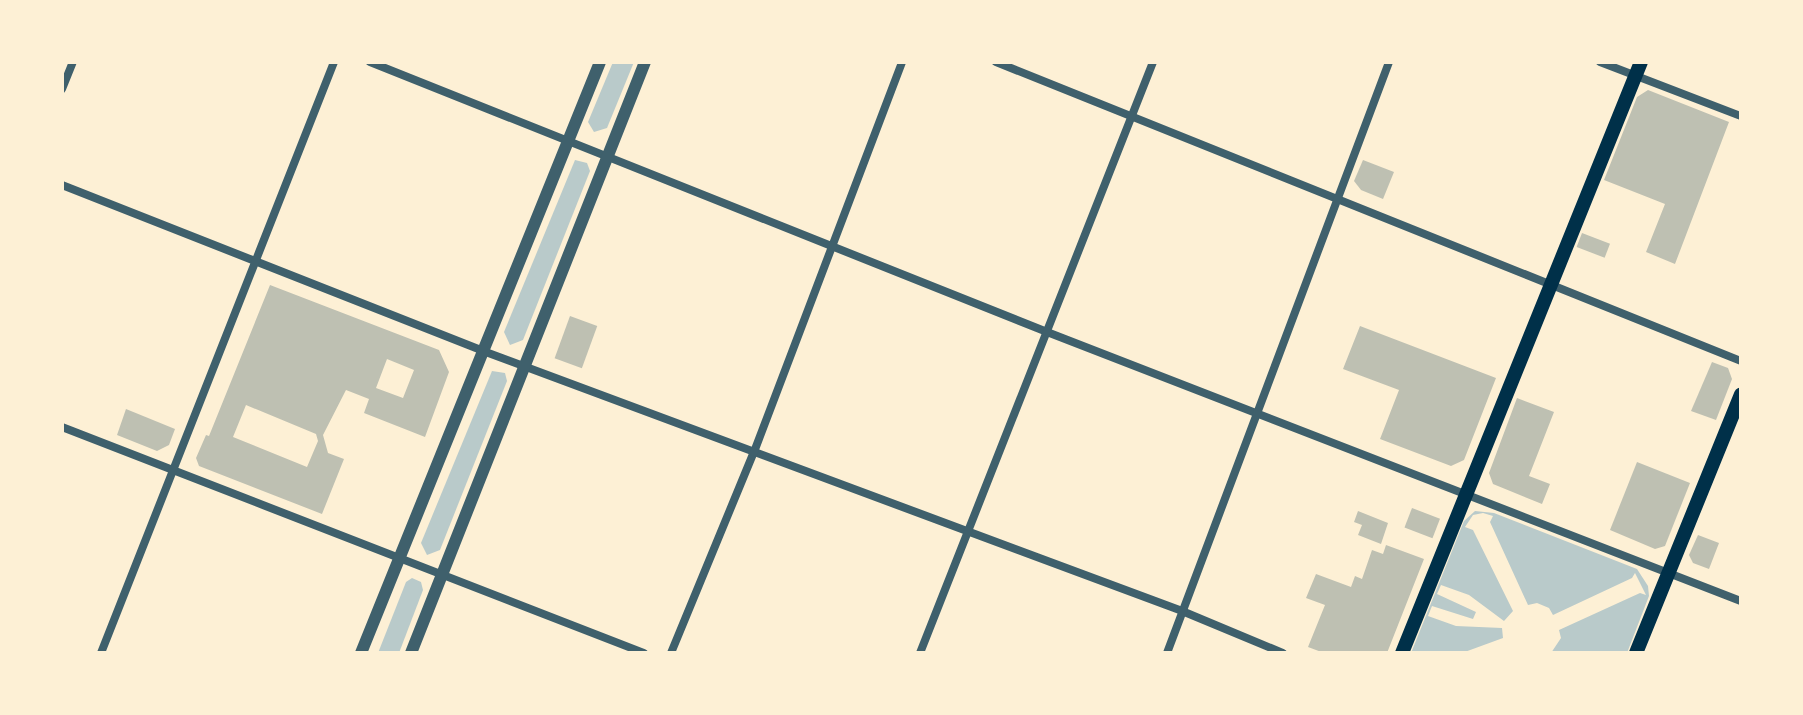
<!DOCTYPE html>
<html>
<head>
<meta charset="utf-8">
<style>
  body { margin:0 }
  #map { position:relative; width:1803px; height:715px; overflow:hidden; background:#fdf0d5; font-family:"Exo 2",sans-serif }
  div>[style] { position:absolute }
  .green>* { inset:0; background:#b9caca }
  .building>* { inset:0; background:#bec0b2; transform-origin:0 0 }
  .minor>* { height:8px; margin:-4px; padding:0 4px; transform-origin:4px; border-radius:4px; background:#3f606c }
  .tertiary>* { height:12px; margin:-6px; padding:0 6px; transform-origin:6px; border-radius:6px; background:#3f606c }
  .primary>* { height:14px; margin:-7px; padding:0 7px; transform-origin:7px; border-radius:7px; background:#003049 }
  span { translate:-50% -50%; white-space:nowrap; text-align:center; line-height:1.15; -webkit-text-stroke:6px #fdf0d5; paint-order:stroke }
  .frame { position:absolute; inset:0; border:64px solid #fdf0d5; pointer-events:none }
</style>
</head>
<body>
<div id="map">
  <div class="green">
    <i style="clip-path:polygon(613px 62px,634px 62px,607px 128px,594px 132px,588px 122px)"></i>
    <i style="clip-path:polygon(575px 160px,587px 163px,590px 171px,523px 340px,510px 345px,504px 332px)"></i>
    <i style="clip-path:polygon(492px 371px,505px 373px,507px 381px,440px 550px,427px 555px,421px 543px)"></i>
    <i style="clip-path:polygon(1475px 511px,1494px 513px,1637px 569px,1648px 586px,1649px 596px,1627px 653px,1551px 653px,1561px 638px,1559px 630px,1640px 593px,1646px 595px,1635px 573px,1632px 578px,1553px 615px,1549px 608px,1537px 603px,1528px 605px,1490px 522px,1493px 516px,1483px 513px,1473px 515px,1465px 527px,1473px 530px,1513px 611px,1504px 621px,1469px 595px,1441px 585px,1437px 594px,1476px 612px,1473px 619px,1432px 606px,1428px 616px,1456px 626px,1502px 628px,1503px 638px,1462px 653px,1411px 653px,1464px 521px)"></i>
    <i style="clip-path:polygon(412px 578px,421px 582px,423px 590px,399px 653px,378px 653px,406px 582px)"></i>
  </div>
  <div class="building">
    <i style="clip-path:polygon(1648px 90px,1729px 122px,1675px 264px,1646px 252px,1665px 204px,1604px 180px,1637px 97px)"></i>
    <i style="clip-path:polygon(1363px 160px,1394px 172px,1383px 199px,1361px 190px,1354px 181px)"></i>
    <i style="left:1582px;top:233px;width:30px;height:15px;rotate:21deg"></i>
    <i style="clip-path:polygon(evenodd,270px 285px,439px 350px,449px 372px,425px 437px,364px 413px,369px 399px,346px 390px,323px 435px,328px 453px,344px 459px,322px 514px,199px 466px,196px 458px,206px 435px,209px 436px,270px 285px,387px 359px,414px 370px,403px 398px,376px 388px,387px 359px,270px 285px,246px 405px,316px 434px,318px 441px,307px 467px,233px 437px,246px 405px)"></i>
    <i style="left:570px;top:316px;width:29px;height:45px;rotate:20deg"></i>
    <i style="clip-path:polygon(1360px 326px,1496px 378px,1464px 460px,1451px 466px,1380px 439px,1399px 390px,1343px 369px)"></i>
    <i style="clip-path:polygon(1712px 362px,1728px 368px,1732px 379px,1716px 420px,1691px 411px)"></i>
    <i style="clip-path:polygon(1517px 398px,1554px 412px,1529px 476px,1550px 484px,1542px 504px,1493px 484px,1489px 473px)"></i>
    <i style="clip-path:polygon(126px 409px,175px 429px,169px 445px,157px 451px,117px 435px)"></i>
    <i style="clip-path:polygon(1637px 462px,1690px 483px,1665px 546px,1655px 549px,1610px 530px)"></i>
    <i style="left:1412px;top:508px;width:30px;height:21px;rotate:21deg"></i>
    <i style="clip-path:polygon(1358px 511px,1388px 523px,1381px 544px,1358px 535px,1362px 525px,1354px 522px)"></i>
    <i style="clip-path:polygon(1698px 535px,1719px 543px,1709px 569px,1693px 563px,1689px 555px)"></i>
    <i style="clip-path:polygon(1386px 545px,1424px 559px,1387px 653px,1324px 653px,1308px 647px,1325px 605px,1306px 598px,1316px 574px,1351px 587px,1355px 576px,1362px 579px,1372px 550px,1383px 554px)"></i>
  </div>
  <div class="minor">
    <i style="left:370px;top:62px;width:729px;rotate:21.74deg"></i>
    <i style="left:1047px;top:332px;width:744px;rotate:21.19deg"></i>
    <i style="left:996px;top:62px;width:803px;rotate:21.87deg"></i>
    <i style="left:1600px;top:62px;width:151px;rotate:21deg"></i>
    <i style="left:62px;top:89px;width:29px;rotate:-68deg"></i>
    <i style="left:62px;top:185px;width:453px;rotate:21.5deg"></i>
    <i style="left:483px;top:351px;width:746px;rotate:20.4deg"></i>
    <i style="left:1182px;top:611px;width:109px;rotate:22.6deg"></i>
    <i style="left:62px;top:427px;width:624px;rotate:21.22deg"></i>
    <i style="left:101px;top:653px;width:635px;rotate:-68.48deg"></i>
    <i style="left:671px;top:653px;width:217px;rotate:-67.6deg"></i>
    <i style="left:754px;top:452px;width:417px;rotate:-69.2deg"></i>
    <i style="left:920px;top:653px;width:635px;rotate:-68.48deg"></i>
    <i style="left:1167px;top:653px;width:631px;rotate:-69.41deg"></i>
  </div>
  <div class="tertiary">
    <i style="left:361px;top:653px;width:637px;rotate:-67.98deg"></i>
    <i style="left:411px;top:653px;width:636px;rotate:-68.4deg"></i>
  </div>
  <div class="primary">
    <i style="left:1402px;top:653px;width:637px;rotate:-67.98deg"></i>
    <i style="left:1636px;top:653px;width:279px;rotate:-67.9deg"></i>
  </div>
  <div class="frame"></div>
</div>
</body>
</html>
